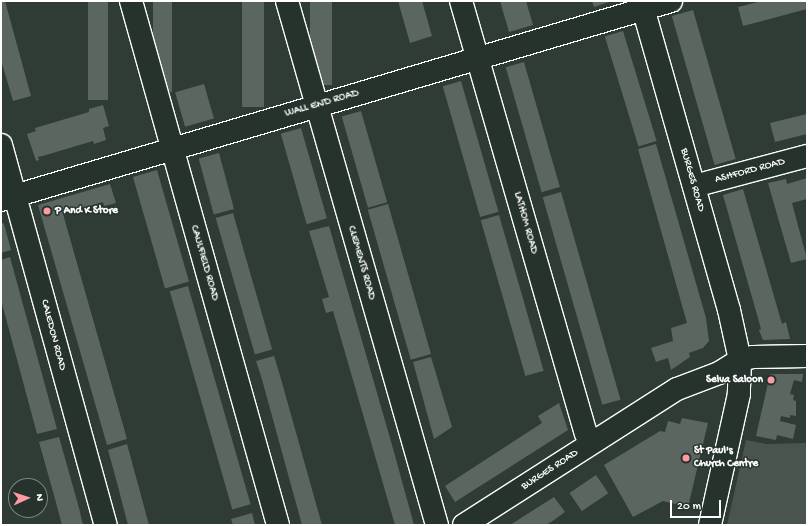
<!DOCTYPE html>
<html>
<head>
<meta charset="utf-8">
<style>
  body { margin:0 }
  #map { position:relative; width:808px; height:526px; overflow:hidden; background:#2f3b35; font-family:"Gochi Hand",sans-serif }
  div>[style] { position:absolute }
  .green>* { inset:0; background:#4a544f }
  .building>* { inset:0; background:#5b6661; transform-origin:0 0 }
  .roads { filter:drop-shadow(1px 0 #fff) drop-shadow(-1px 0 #fff) drop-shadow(0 1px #fff) drop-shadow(0 -1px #fff) }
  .minor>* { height:22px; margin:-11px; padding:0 11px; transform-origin:11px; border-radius:11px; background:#26332d }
  .dots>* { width:11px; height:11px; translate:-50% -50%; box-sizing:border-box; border:2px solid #26332d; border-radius:50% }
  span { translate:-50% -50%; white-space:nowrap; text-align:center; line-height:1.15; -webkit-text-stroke:3px #26332d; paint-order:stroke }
  .street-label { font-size:11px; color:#fff }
  .poi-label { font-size:11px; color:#fff; font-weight:700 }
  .left { translate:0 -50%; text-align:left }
  .right { translate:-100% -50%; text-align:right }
  .frame { position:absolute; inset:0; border:2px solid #fff; pointer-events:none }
  .north { position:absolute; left:8px; top:478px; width:40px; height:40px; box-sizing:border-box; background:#26332d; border:1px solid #7d8581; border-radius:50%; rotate:87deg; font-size:11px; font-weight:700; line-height:16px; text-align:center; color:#fff }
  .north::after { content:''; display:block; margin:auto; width:14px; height:18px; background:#ff9aa2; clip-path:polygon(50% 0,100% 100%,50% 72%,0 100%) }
  .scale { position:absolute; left:670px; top:500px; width:51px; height:18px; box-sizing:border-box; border:2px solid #fff; border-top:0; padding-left:5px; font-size:12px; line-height:14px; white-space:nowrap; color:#fff; -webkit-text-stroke:3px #26332d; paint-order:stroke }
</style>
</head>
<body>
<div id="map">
  <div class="green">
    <i style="clip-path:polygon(746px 440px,766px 444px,807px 443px,807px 525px,727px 525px)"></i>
  </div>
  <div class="building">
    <i style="clip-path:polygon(1px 1px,5px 1px,31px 96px,13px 101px,1px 60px)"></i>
    <i style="left:88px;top:1px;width:20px;height:99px"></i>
    <i style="left:153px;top:1px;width:19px;height:91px"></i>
    <i style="left:242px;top:1px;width:22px;height:106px"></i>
    <i style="left:310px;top:1px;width:22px;height:84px"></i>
    <i style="clip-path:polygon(398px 1px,422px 1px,432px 36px,410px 43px)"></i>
    <i style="clip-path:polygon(500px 1px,526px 1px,533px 25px,509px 32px)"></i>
    <i style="clip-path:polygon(592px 1px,612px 1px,594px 7px)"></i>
    <i style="clip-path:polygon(762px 1px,807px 1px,807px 9px,743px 26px,738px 7px)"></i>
    <i style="left:693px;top:10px;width:155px;height:22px;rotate:74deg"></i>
    <i style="left:623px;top:31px;width:115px;height:19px;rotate:73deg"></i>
    <i style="left:524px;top:62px;width:130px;height:19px;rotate:74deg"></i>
    <i style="left:461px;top:81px;width:136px;height:19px;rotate:74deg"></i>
    <i style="left:204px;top:84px;width:36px;height:30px;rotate:74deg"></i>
    <i style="clip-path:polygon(103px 105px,109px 126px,103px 128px,106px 140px,94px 144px,93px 141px,46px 155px,38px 157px,39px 160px,36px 161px,27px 134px,36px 131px,35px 128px,89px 112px,89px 109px)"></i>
    <i style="left:361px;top:111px;width:95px;height:20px;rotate:74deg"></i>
    <i style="clip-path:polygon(807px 114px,807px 134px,775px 142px,770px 123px)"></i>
    <i style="left:301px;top:128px;width:94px;height:21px;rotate:74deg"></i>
    <i style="clip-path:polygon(656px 144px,706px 318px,709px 341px,703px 348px,689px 353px,690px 357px,671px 370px,668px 358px,656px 362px,651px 348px,673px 341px,671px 328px,687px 323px,638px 149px)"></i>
    <i style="left:219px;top:153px;width:58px;height:21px;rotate:75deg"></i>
    <i style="left:157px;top:170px;width:116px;height:25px;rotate:74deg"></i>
    <i style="clip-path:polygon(807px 178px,807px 199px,792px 203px,807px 259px,791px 263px,768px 183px,786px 179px,787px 184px)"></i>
    <i style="clip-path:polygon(110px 184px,116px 203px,104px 206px,103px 202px,63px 214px,127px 439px,107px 445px,38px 205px)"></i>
    <i style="clip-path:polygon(743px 189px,782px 324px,786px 322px,790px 339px,763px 340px,759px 330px,761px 329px,723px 195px)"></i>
    <i style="left:561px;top:192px;width:216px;height:19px;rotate:74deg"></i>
    <i style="left:388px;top:204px;width:156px;height:21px;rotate:74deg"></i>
    <i style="left:233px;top:213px;width:142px;height:18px;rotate:74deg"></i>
    <i style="left:499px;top:215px;width:162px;height:19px;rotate:74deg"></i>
    <i style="clip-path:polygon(1px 222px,4px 224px,11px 250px,1px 253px)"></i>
    <i style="clip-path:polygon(329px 226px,394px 452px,414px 525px,395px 525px,333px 311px,326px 313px,322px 299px,329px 297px,309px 231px)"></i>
    <i style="clip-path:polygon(10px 257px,57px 429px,37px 434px,1px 300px,1px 260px)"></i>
    <i style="left:188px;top:286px;width:227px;height:19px;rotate:74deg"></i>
    <i style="clip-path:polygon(274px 356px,279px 372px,322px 525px,302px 525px,261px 376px,256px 361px)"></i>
    <i style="clip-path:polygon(431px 357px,452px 427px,434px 439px,413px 362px)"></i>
    <i style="clip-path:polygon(770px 374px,803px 374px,802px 382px,794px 380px,790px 394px,794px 395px,793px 400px,796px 401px,796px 416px,790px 415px,790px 418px,781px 416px,780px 421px,796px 425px,793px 439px,777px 435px,776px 440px,756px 436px)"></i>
    <i style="clip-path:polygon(559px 403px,568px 430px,455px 502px,445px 486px,542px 423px,538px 416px)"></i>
    <i style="clip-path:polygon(682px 418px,708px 423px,688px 507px,663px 501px,633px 517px,604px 465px,660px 431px,665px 432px,668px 421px,680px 424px)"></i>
    <i style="clip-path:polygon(59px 437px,79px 508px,83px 525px,62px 525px,55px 499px,39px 442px)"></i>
    <i style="clip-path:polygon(127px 444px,139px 488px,149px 525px,128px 525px,116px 479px,108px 450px)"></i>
    <i style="left:596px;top:475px;width:22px;height:32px;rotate:56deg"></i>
    <i style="clip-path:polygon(554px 497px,565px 512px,554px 520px,546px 525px,510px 525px)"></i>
    <i style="clip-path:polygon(252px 513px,255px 525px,233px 525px,231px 519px)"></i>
  </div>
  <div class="roads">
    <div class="minor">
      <i style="left:131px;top:1px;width:544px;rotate:74.33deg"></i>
      <i style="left:287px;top:1px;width:545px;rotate:74.03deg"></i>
      <i style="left:461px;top:1px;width:450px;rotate:73.9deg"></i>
      <i style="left:586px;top:433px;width:11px;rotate:63deg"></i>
      <i style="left:641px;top:1px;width:321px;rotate:74.1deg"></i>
      <i style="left:729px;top:310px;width:51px;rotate:77.6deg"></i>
      <i style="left:740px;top:360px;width:34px;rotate:92deg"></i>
      <i style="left:739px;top:394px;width:134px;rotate:102.5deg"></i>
      <i style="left:1px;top:145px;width:394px;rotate:74.6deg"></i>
      <i style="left:694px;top:186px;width:117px;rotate:-14.9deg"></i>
      <i style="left:1px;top:200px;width:699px;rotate:-16.54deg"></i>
      <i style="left:464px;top:525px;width:253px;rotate:-32.6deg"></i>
      <i style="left:677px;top:389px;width:45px;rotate:-20.9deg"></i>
      <i style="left:719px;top:373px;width:25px;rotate:-32deg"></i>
      <i style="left:740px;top:360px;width:13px;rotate:-13deg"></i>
      <i style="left:753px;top:357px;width:54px;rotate:-1.1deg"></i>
    </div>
  </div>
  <div class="dots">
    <i style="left:47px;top:211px;background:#ff9aa2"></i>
    <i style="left:771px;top:380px;background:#ff9aa2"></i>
    <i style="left:686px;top:458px;background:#ff9aa2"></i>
  </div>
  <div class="street-label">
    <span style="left:322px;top:104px;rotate:-16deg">WALL END ROAD</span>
    <span style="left:750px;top:171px;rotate:-15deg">ASHFORD ROAD</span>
    <span style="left:692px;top:180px;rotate:74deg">BURGES ROAD</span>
    <span style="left:525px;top:223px;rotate:74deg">LATHOM ROAD</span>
    <span style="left:204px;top:263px;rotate:74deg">CAULFIELD ROAD</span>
    <span style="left:361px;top:263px;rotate:74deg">CLEMENTS ROAD</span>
    <span style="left:53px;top:335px;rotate:75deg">CALEDON ROAD</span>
    <span style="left:550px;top:470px;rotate:-33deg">BURGES ROAD</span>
  </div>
  <div class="poi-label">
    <span class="left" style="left:55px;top:211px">P And K Store</span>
    <span class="right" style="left:763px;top:380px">Selva Saloon</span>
    <span class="left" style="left:694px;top:458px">St Paul's<br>Church Centre</span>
  </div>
  <div class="frame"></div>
  <div class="north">N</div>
  <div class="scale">20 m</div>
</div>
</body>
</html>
